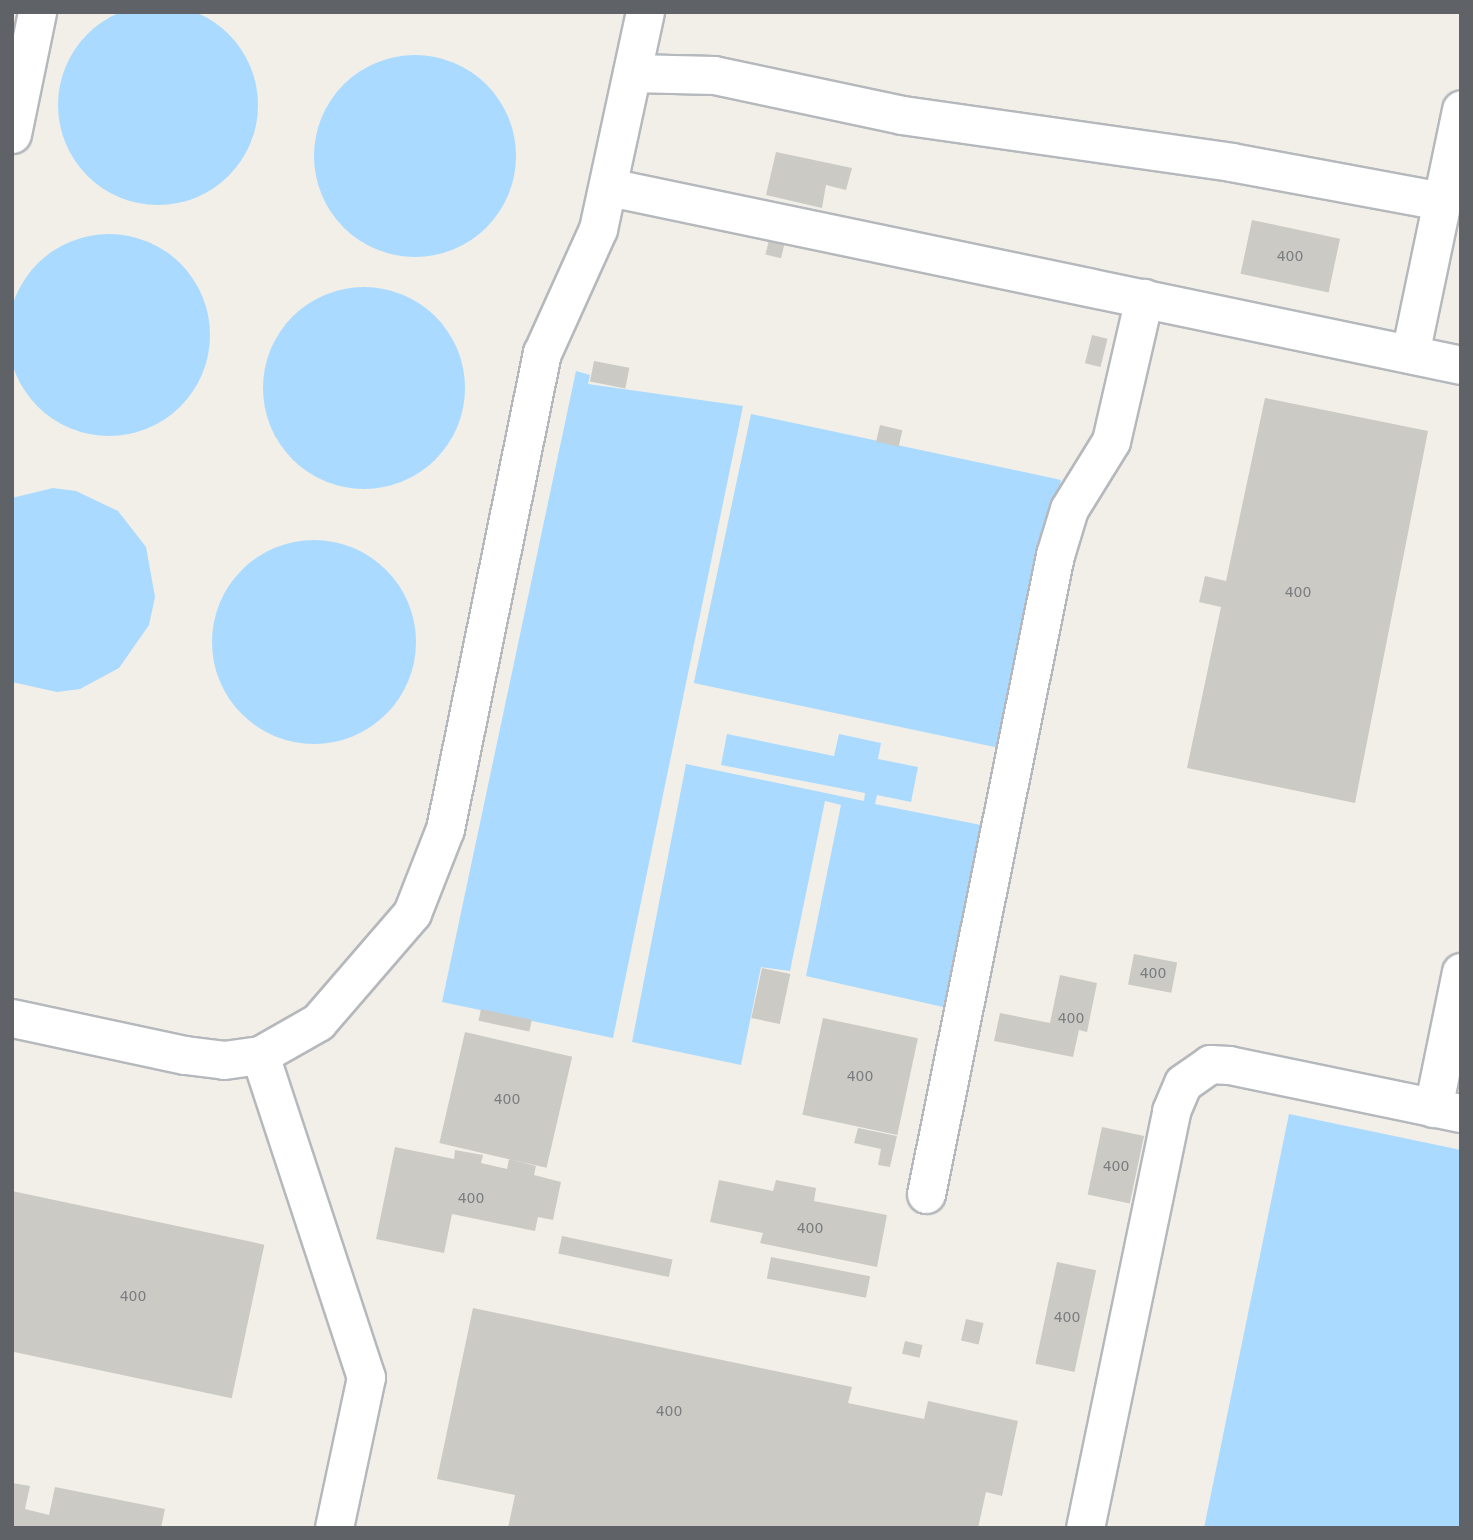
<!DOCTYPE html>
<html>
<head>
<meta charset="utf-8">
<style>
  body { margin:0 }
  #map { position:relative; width:1473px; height:1540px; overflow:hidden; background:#f1efe8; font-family:"DejaVu Sans",sans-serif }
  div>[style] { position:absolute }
  .water>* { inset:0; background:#aadaff; transform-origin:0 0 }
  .round { border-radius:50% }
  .building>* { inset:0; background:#cccac5; transform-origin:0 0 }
  .roads { filter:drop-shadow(2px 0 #b5b8bc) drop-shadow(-2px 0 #b5b8bc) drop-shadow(0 2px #b5b8bc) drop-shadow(0 -2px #b5b8bc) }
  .minor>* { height:37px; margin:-18.5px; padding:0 18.5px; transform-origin:18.5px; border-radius:18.5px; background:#fff }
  span { translate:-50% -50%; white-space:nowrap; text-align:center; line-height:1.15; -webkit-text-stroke:6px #fff; paint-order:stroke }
  .number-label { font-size:14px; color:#7a7d7f }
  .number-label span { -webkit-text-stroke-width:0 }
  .frame { position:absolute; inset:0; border:14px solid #5f6368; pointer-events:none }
</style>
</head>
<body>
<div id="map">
  <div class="water">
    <i class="round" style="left:58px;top:5px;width:200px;height:200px"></i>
    <i class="round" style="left:314px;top:55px;width:202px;height:202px"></i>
    <i class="round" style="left:8px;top:234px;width:202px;height:202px"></i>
    <i class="round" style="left:263px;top:287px;width:202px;height:202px"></i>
    <i style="clip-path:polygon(576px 371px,590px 375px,588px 384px,743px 406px,613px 1038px,442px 1002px)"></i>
    <i style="left:751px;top:414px;width:317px;height:275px;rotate:12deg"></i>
    <i style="clip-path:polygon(53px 488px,76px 491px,118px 511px,146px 547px,155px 597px,149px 625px,119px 668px,80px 689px,57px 692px,12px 682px,12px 498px)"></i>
    <i class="round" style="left:212px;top:540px;width:204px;height:204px"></i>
    <i style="clip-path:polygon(727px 734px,834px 756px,839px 734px,881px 743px,878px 759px,918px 767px,911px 802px,877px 795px,875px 804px,991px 827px,952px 1009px,806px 976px,841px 805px,825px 801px,790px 971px,761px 967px,741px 1065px,632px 1042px,686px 764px,864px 801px,865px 793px,721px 765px)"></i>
    <i style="clip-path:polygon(1289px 1114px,1461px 1150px,1461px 1528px,1204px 1528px)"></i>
  </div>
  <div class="building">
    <i style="clip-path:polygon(776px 152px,852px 168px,846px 190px,826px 185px,822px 208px,766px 195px)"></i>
    <i style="left:1252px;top:220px;width:90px;height:55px;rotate:12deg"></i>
    <i style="left:770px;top:236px;width:16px;height:19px;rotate:14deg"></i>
    <i style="left:1092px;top:335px;width:16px;height:29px;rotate:14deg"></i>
    <i style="left:594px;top:361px;width:36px;height:21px;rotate:11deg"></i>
    <i style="clip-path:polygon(1265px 398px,1428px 431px,1355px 803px,1187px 768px,1221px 607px,1199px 602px,1205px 576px,1226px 581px)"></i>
    <i style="left:880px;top:425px;width:23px;height:17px;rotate:13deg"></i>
    <i style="left:1134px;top:954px;width:44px;height:31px;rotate:11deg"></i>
    <i style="left:762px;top:968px;width:29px;height:51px;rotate:12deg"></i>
    <i style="clip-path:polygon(1060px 975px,1097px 983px,1087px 1032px,1079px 1030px,1073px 1057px,994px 1041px,1000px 1013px,1050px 1023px)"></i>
    <i style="left:481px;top:1009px;width:52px;height:12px;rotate:12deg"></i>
    <i style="left:823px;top:1018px;width:97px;height:99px;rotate:12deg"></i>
    <i style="left:465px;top:1032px;width:110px;height:114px;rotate:13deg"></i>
    <i style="left:1102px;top:1127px;width:43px;height:69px;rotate:12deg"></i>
    <i style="clip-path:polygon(858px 1128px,897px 1136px,890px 1167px,878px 1165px,881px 1149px,854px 1143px)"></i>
    <i style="clip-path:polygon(395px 1147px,454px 1159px,455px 1150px,483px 1155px,481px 1163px,507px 1169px,509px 1159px,536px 1166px,534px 1175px,561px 1182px,553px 1220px,538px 1217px,535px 1231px,452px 1214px,444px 1253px,376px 1239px)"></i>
    <i style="clip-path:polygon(719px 1180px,773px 1191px,776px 1180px,816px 1188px,814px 1201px,887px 1215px,877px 1267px,760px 1243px,763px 1233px,710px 1222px)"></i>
    <i style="left:12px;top:1191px;width:258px;height:157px;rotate:12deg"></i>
    <i style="left:562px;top:1236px;width:113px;height:18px;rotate:12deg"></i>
    <i style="left:771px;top:1257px;width:101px;height:22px;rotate:11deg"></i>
    <i style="left:1057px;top:1262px;width:40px;height:104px;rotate:12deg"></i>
    <i style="clip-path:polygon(473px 1308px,852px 1387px,848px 1403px,924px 1419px,928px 1401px,1018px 1421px,1002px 1496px,986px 1492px,978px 1528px,508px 1528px,515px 1495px,437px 1479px)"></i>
    <i style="left:966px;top:1319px;width:18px;height:22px;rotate:13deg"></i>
    <i style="left:905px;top:1341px;width:18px;height:13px;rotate:13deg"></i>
    <i style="clip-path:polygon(12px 1483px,30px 1486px,25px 1509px,49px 1515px,55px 1487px,165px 1509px,161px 1528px,12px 1528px)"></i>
  </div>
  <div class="roads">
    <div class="minor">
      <i style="left:632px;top:73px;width:82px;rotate:1.4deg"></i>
      <i style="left:714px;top:75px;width:192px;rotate:12deg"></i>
      <i style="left:902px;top:115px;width:332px;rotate:8.1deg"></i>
      <i style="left:1231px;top:162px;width:214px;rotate:10.5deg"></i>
      <i style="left:12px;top:134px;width:125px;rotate:-78.4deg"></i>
      <i style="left:609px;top:187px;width:870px;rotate:11.8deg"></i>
      <i style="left:1410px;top:354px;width:250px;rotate:-78.2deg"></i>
      <i style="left:12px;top:1018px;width:177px;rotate:12.1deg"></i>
      <i style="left:185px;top:1055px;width:39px;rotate:7deg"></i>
      <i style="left:224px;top:1060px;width:36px;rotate:-8deg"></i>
      <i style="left:260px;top:1055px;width:67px;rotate:-29.6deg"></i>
      <i style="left:318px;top:1022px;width:144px;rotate:-49.2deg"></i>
      <i style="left:412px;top:913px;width:90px;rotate:-68.6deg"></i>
      <i style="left:445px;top:829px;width:486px;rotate:-78.5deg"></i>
      <i style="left:542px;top:353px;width:136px;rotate:-65.7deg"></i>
      <i style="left:598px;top:229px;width:222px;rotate:-77.8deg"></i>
      <i style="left:260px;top:1055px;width:339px;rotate:71.8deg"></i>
      <i style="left:366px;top:1377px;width:154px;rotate:102deg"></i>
      <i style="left:1433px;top:1108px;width:139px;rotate:-78.4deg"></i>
      <i style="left:926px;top:1194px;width:652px;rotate:-78.59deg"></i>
      <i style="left:1055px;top:555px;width:48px;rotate:-73.1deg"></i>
      <i style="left:1069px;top:509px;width:80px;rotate:-58.3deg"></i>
      <i style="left:1111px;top:441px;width:147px;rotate:-77deg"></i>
      <i style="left:1085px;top:1528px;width:426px;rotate:-78.3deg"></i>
      <i style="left:1171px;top:1111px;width:30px;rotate:-67deg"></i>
      <i style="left:1183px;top:1083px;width:33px;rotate:-35deg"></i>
      <i style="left:1210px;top:1064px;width:19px;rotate:3deg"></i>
      <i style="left:1229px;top:1065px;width:237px;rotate:11.7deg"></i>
    </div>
  </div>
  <div class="number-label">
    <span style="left:1290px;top:256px">400</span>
    <span style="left:1298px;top:592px">400</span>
    <span style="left:1153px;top:973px">400</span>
    <span style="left:1071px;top:1018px">400</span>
    <span style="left:860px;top:1076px">400</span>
    <span style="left:507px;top:1099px">400</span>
    <span style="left:1116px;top:1166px">400</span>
    <span style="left:471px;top:1198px">400</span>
    <span style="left:810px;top:1228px">400</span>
    <span style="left:133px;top:1296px">400</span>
    <span style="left:1067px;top:1317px">400</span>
    <span style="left:669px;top:1411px">400</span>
  </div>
  <div class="frame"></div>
</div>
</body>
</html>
